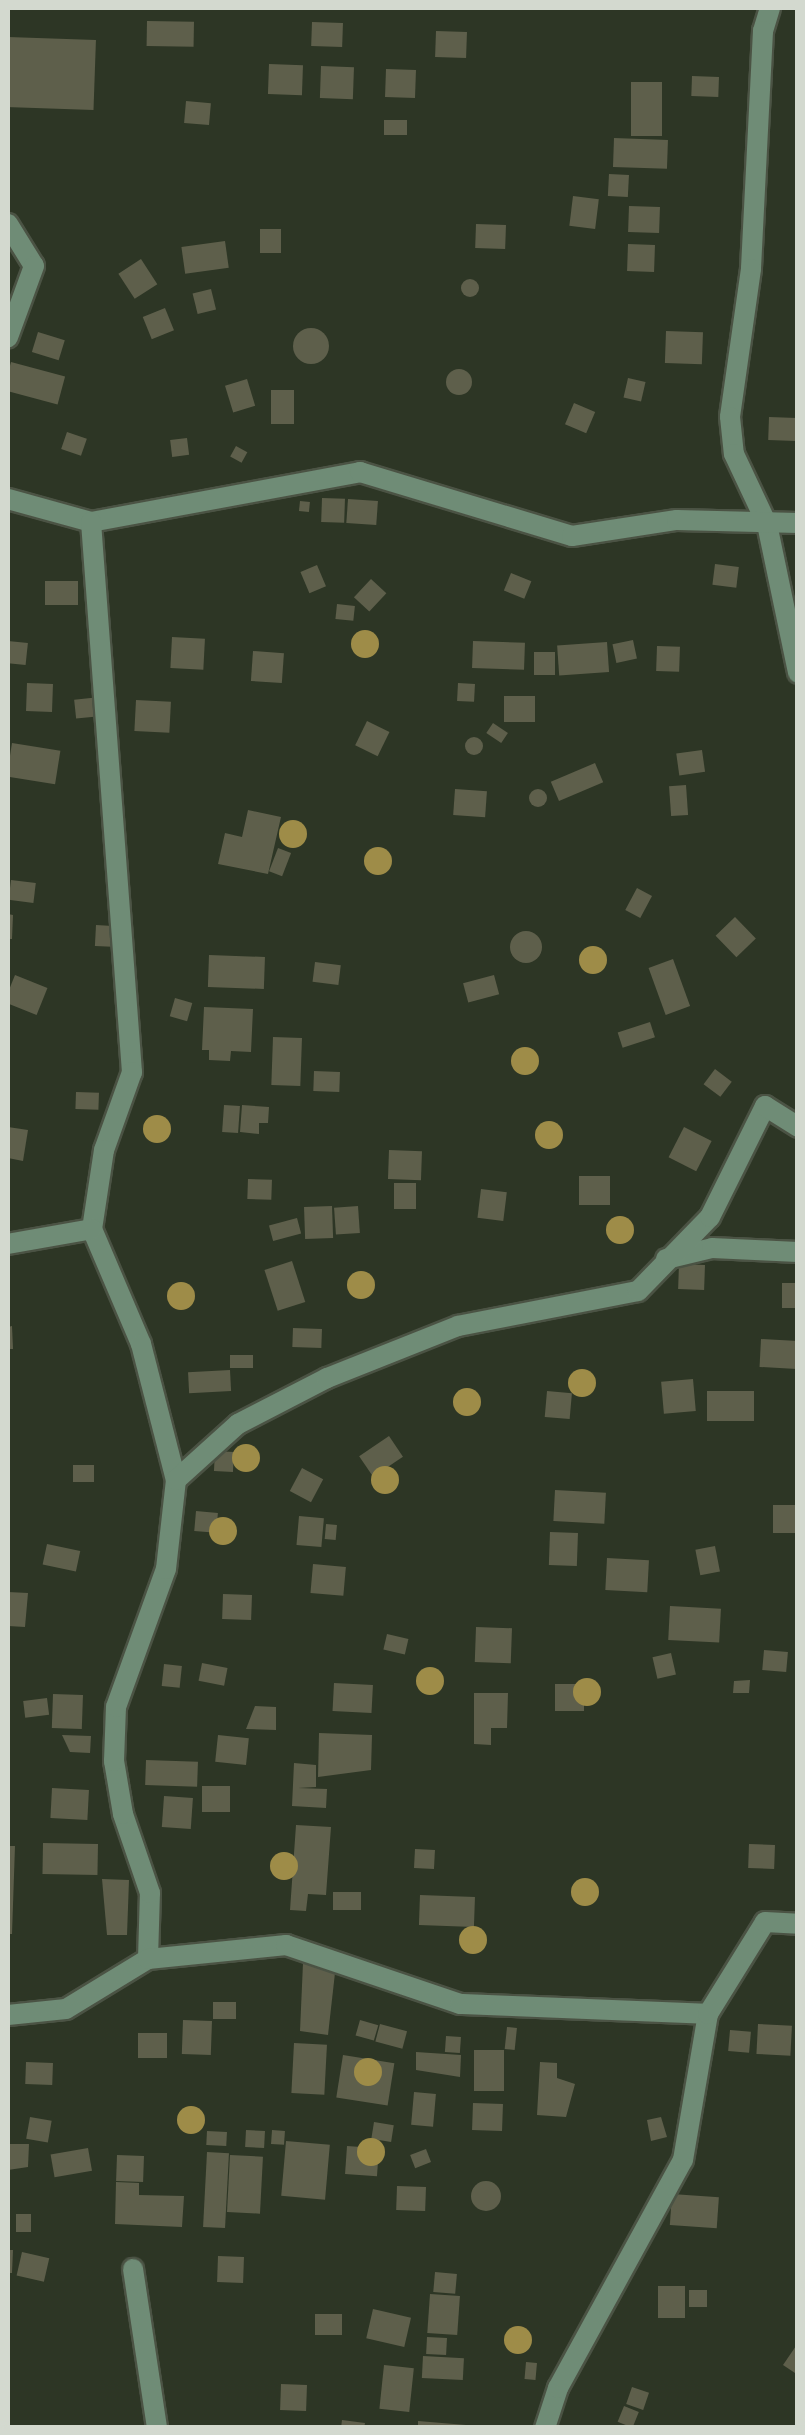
<!DOCTYPE html>
<html>
<head>
<meta charset="utf-8">
<style>
  body { margin:0 }
  #map { position:relative; width:805px; height:2435px; overflow:hidden; background:#2d3625; font-family:"Work Sans",sans-serif }
  div>[style] { position:absolute }
  .building>* { inset:0; background:#5e5f4b; transform-origin:0 0 }
  .round { border-radius:50% }
  .roads { filter:drop-shadow(2px 0 #4b5344) drop-shadow(-2px 0 #4b5344) drop-shadow(0 2px #4b5344) drop-shadow(0 -2px #4b5344) }
  .lane>* { height:20px; margin:-10px; padding:0 10px; transform-origin:10px; border-radius:10px; background:#6f8c76 }
  .street>* { height:20px; margin:-10px; padding:0 10px; transform-origin:10px; border-radius:10px; background:#6f8c76 }
  .trees>* { width:28px; height:28px; margin:-14px; border-radius:50%; background:#9e8c48 }
  span { translate:-50% -50%; white-space:nowrap; text-align:center; line-height:1.15; -webkit-text-stroke:9px #2d3625; paint-order:stroke }
  .frame { position:absolute; inset:0; border:10px solid #d3d9cf; pointer-events:none }
</style>
</head>
<body>
<div id="map">
  <div class="building">
    <i style="left:147px;top:21px;width:47px;height:25px;rotate:1deg"></i>
    <i style="left:312px;top:22px;width:31px;height:24px;rotate:2deg"></i>
    <i style="left:436px;top:31px;width:31px;height:26px;rotate:2deg"></i>
    <i style="left:8px;top:37px;width:88px;height:70px;rotate:2deg"></i>
    <i style="left:269px;top:64px;width:34px;height:30px;rotate:2deg"></i>
    <i style="left:321px;top:66px;width:33px;height:32px;rotate:2deg"></i>
    <i style="left:386px;top:69px;width:30px;height:28px;rotate:2deg"></i>
    <i style="left:692px;top:76px;width:27px;height:20px;rotate:2deg"></i>
    <i style="left:631px;top:82px;width:31px;height:54px"></i>
    <i style="left:186px;top:101px;width:25px;height:22px;rotate:5deg"></i>
    <i style="left:407px;top:120px;width:15px;height:23px;rotate:90deg"></i>
    <i style="left:614px;top:138px;width:54px;height:29px;rotate:2deg"></i>
    <i style="left:609px;top:174px;width:20px;height:22px;rotate:3deg"></i>
    <i style="left:573px;top:196px;width:26px;height:30px;rotate:7deg"></i>
    <i style="left:629px;top:206px;width:31px;height:26px;rotate:2deg"></i>
    <i style="left:476px;top:224px;width:30px;height:24px;rotate:2deg"></i>
    <i style="left:260px;top:229px;width:21px;height:24px"></i>
    <i style="left:225px;top:241px;width:27px;height:44px;rotate:82deg"></i>
    <i style="left:628px;top:244px;width:27px;height:27px;rotate:2deg"></i>
    <i style="left:141px;top:259px;width:30px;height:27px;rotate:57deg"></i>
    <i class="round" style="left:461px;top:279px;width:18px;height:18px"></i>
    <i style="left:211px;top:289px;width:21px;height:19px;rotate:76deg"></i>
    <i style="left:165px;top:308px;width:24px;height:24px;rotate:68deg"></i>
    <i class="round" style="left:293px;top:328px;width:36px;height:36px"></i>
    <i style="left:666px;top:331px;width:37px;height:32px;rotate:2deg"></i>
    <i style="left:38px;top:332px;width:28px;height:21px;rotate:17deg"></i>
    <i style="left:11px;top:362px;width:56px;height:29px;rotate:15deg"></i>
    <i class="round" style="left:446px;top:369px;width:26px;height:26px"></i>
    <i style="left:628px;top:378px;width:18px;height:20px;rotate:13deg"></i>
    <i style="left:247px;top:379px;width:28px;height:23px;rotate:73deg"></i>
    <i style="left:271px;top:390px;width:23px;height:34px"></i>
    <i style="left:574px;top:403px;width:23px;height:23px;rotate:23deg"></i>
    <i style="left:769px;top:417px;width:28px;height:23px;rotate:2deg"></i>
    <i style="left:67px;top:432px;width:21px;height:18px;rotate:19deg"></i>
    <i style="left:187px;top:438px;width:17px;height:17px;rotate:83deg"></i>
    <i style="left:236px;top:446px;width:13px;height:12px;rotate:29deg"></i>
    <i style="left:322px;top:498px;width:23px;height:24px;rotate:2deg"></i>
    <i style="left:348px;top:499px;width:30px;height:24px;rotate:4deg"></i>
    <i style="left:300px;top:501px;width:10px;height:10px;rotate:6deg"></i>
    <i style="left:715px;top:564px;width:24px;height:21px;rotate:7deg"></i>
    <i style="left:317px;top:565px;width:23px;height:18px;rotate:67deg"></i>
    <i style="left:511px;top:573px;width:22px;height:19px;rotate:22deg"></i>
    <i style="left:371px;top:579px;width:21px;height:25px;rotate:43deg"></i>
    <i style="left:45px;top:581px;width:33px;height:24px"></i>
    <i style="left:337px;top:604px;width:18px;height:15px;rotate:6deg"></i>
    <i style="left:172px;top:637px;width:33px;height:31px;rotate:3deg"></i>
    <i style="left:633px;top:640px;width:19px;height:21px;rotate:78deg"></i>
    <i style="left:8px;top:641px;width:20px;height:22px;rotate:6deg"></i>
    <i style="left:473px;top:641px;width:52px;height:27px;rotate:2deg"></i>
    <i style="left:607px;top:642px;width:30px;height:50px;rotate:86deg"></i>
    <i style="left:657px;top:646px;width:23px;height:25px;rotate:2deg"></i>
    <i style="left:253px;top:651px;width:31px;height:30px;rotate:4deg"></i>
    <i style="left:534px;top:652px;width:21px;height:23px"></i>
    <i style="left:27px;top:683px;width:26px;height:28px;rotate:2deg"></i>
    <i style="left:458px;top:683px;width:17px;height:18px;rotate:3deg"></i>
    <i style="left:504px;top:696px;width:31px;height:26px"></i>
    <i style="left:100px;top:697px;width:19px;height:26px;rotate:84deg"></i>
    <i style="left:136px;top:700px;width:35px;height:31px;rotate:3deg"></i>
    <i style="left:367px;top:721px;width:25px;height:27px;rotate:26deg"></i>
    <i style="left:493px;top:723px;width:18px;height:12px;rotate:34deg"></i>
    <i class="round" style="left:465px;top:737px;width:18px;height:18px"></i>
    <i style="left:12px;top:743px;width:49px;height:34px;rotate:9deg"></i>
    <i style="left:702px;top:750px;width:22px;height:26px;rotate:82deg"></i>
    <i style="left:595px;top:763px;width:21px;height:48px;rotate:67deg"></i>
    <i style="left:686px;top:785px;width:30px;height:17px;rotate:86deg"></i>
    <i class="round" style="left:529px;top:789px;width:18px;height:18px"></i>
    <i style="left:455px;top:789px;width:32px;height:26px;rotate:4deg"></i>
    <i style="clip-path:polygon(248px 810px,281px 817px,268px 874px,218px 864px,225px 833px,242px 837px)"></i>
    <i style="left:278px;top:848px;width:14px;height:25px;rotate:21deg"></i>
    <i style="left:11px;top:880px;width:25px;height:20px;rotate:7deg"></i>
    <i style="left:637px;top:888px;width:17px;height:25px;rotate:28deg"></i>
    <i style="clip-path:polygon(8px 914px,13px 915px,12px 939px,8px 939px)"></i>
    <i style="left:735px;top:917px;width:30px;height:27px;rotate:46deg"></i>
    <i style="left:96px;top:925px;width:17px;height:21px;rotate:3deg"></i>
    <i class="round" style="left:510px;top:931px;width:32px;height:32px"></i>
    <i style="left:209px;top:955px;width:56px;height:32px;rotate:2deg"></i>
    <i style="left:673px;top:959px;width:50px;height:26px;rotate:70deg"></i>
    <i style="left:315px;top:962px;width:26px;height:20px;rotate:7deg"></i>
    <i style="left:15px;top:975px;width:35px;height:29px;rotate:22deg"></i>
    <i style="left:494px;top:975px;width:20px;height:32px;rotate:75deg"></i>
    <i style="left:175px;top:998px;width:18px;height:19px;rotate:16deg"></i>
    <i style="clip-path:polygon(204px 1007px,253px 1009px,251px 1052px,231px 1051px,230px 1061px,209px 1060px,209px 1050px,202px 1050px)"></i>
    <i style="left:650px;top:1022px;width:16px;height:34px;rotate:72deg"></i>
    <i style="left:273px;top:1037px;width:29px;height:48px;rotate:2deg"></i>
    <i style="left:715px;top:1069px;width:21px;height:19px;rotate:37deg"></i>
    <i style="left:314px;top:1071px;width:26px;height:20px;rotate:2deg"></i>
    <i style="left:76px;top:1092px;width:23px;height:17px;rotate:2deg"></i>
    <i style="left:224px;top:1105px;width:16px;height:27px;rotate:4deg"></i>
    <i style="clip-path:polygon(242px 1105px,269px 1107px,268px 1123px,259px 1123px,259px 1134px,240px 1132px)"></i>
    <i style="clip-path:polygon(8px 1127px,28px 1130px,23px 1161px,8px 1158px)"></i>
    <i style="left:684px;top:1127px;width:31px;height:34px;rotate:27deg"></i>
    <i style="left:389px;top:1150px;width:33px;height:29px;rotate:2deg"></i>
    <i style="left:579px;top:1176px;width:31px;height:29px"></i>
    <i style="left:248px;top:1179px;width:24px;height:20px;rotate:2deg"></i>
    <i style="left:394px;top:1183px;width:22px;height:26px"></i>
    <i style="left:481px;top:1189px;width:26px;height:29px;rotate:7deg"></i>
    <i style="left:332px;top:1206px;width:32px;height:28px;rotate:88deg"></i>
    <i style="left:358px;top:1206px;width:27px;height:24px;rotate:86deg"></i>
    <i style="left:297px;top:1218px;width:16px;height:29px;rotate:75deg"></i>
    <i style="left:292px;top:1261px;width:43px;height:29px;rotate:72deg"></i>
    <i style="left:679px;top:1264px;width:26px;height:25px;rotate:2deg"></i>
    <i style="left:782px;top:1283px;width:16px;height:25px"></i>
    <i style="clip-path:polygon(12px 1326px,13px 1349px,8px 1349px,8px 1327px)"></i>
    <i style="left:293px;top:1328px;width:29px;height:19px;rotate:2deg"></i>
    <i style="left:761px;top:1339px;width:37px;height:28px;rotate:3deg"></i>
    <i style="left:230px;top:1355px;width:23px;height:13px"></i>
    <i style="left:230px;top:1370px;width:21px;height:42px;rotate:87deg"></i>
    <i style="left:693px;top:1379px;width:32px;height:32px;rotate:85deg"></i>
    <i style="left:547px;top:1391px;width:25px;height:26px;rotate:5deg"></i>
    <i style="left:707px;top:1391px;width:47px;height:30px"></i>
    <i style="left:389px;top:1436px;width:25px;height:36px;rotate:56deg"></i>
    <i style="left:215px;top:1451px;width:19px;height:20px;rotate:3deg"></i>
    <i style="left:73px;top:1465px;width:21px;height:17px"></i>
    <i style="left:302px;top:1468px;width:24px;height:26px;rotate:28deg"></i>
    <i style="left:555px;top:1490px;width:51px;height:31px;rotate:3deg"></i>
    <i style="left:798px;top:1505px;width:28px;height:25px;rotate:90deg"></i>
    <i style="left:196px;top:1511px;width:22px;height:20px;rotate:5deg"></i>
    <i style="left:299px;top:1516px;width:25px;height:29px;rotate:5deg"></i>
    <i style="left:326px;top:1524px;width:11px;height:15px;rotate:5deg"></i>
    <i style="left:550px;top:1532px;width:28px;height:33px;rotate:2deg"></i>
    <i style="left:47px;top:1544px;width:34px;height:21px;rotate:12deg"></i>
    <i style="left:715px;top:1546px;width:26px;height:20px;rotate:79deg"></i>
    <i style="left:607px;top:1558px;width:42px;height:32px;rotate:3deg"></i>
    <i style="left:313px;top:1564px;width:33px;height:29px;rotate:5deg"></i>
    <i style="clip-path:polygon(8px 1592px,28px 1593px,25px 1627px,8px 1626px)"></i>
    <i style="left:223px;top:1594px;width:29px;height:25px;rotate:2deg"></i>
    <i style="left:670px;top:1606px;width:51px;height:34px;rotate:3deg"></i>
    <i style="left:476px;top:1627px;width:36px;height:35px;rotate:2deg"></i>
    <i style="left:387px;top:1634px;width:22px;height:16px;rotate:13deg"></i>
    <i style="left:764px;top:1650px;width:24px;height:20px;rotate:5deg"></i>
    <i style="left:671px;top:1653px;width:22px;height:19px;rotate:77deg"></i>
    <i style="left:202px;top:1663px;width:26px;height:18px;rotate:11deg"></i>
    <i style="left:164px;top:1664px;width:18px;height:22px;rotate:6deg"></i>
    <i style="clip-path:polygon(750px 1680px,749px 1693px,733px 1693px,734px 1681px)"></i>
    <i style="left:334px;top:1683px;width:39px;height:28px;rotate:3deg"></i>
    <i style="left:555px;top:1684px;width:29px;height:27px"></i>
    <i style="clip-path:polygon(474px 1693px,508px 1693px,507px 1728px,491px 1728px,491px 1745px,474px 1744px)"></i>
    <i style="left:53px;top:1694px;width:30px;height:34px;rotate:2deg"></i>
    <i style="left:47px;top:1698px;width:17px;height:24px;rotate:83deg"></i>
    <i style="clip-path:polygon(255px 1706px,276px 1707px,276px 1730px,246px 1729px)"></i>
    <i style="clip-path:polygon(319px 1733px,372px 1735px,371px 1770px,318px 1777px)"></i>
    <i style="clip-path:polygon(62px 1735px,91px 1736px,90px 1753px,70px 1752px)"></i>
    <i style="left:218px;top:1735px;width:31px;height:27px;rotate:6deg"></i>
    <i style="left:146px;top:1760px;width:52px;height:25px;rotate:2deg"></i>
    <i style="clip-path:polygon(294px 1763px,316px 1765px,316px 1787px,298px 1788px,327px 1789px,326px 1808px,292px 1806px)"></i>
    <i style="left:202px;top:1786px;width:28px;height:26px"></i>
    <i style="left:52px;top:1788px;width:37px;height:30px;rotate:3deg"></i>
    <i style="left:164px;top:1796px;width:29px;height:31px;rotate:4deg"></i>
    <i style="clip-path:polygon(296px 1825px,331px 1827px,326px 1895px,308px 1894px,306px 1911px,290px 1910px)"></i>
    <i style="left:43px;top:1843px;width:55px;height:31px;rotate:1deg"></i>
    <i style="left:749px;top:1844px;width:26px;height:24px;rotate:2deg"></i>
    <i style="clip-path:polygon(8px 1846px,15px 1846px,12px 1934px,8px 1934px)"></i>
    <i style="left:415px;top:1849px;width:20px;height:19px;rotate:3deg"></i>
    <i style="clip-path:polygon(102px 1879px,129px 1880px,127px 1935px,107px 1935px)"></i>
    <i style="left:333px;top:1892px;width:28px;height:18px"></i>
    <i style="left:420px;top:1895px;width:55px;height:30px;rotate:2deg"></i>
    <i style="clip-path:polygon(303px 1963px,336px 1964px,328px 2035px,300px 2031px)"></i>
    <i style="left:213px;top:2002px;width:23px;height:17px"></i>
    <i style="left:183px;top:2020px;width:29px;height:34px;rotate:2deg"></i>
    <i style="left:360px;top:2020px;width:19px;height:16px;rotate:16deg"></i>
    <i style="left:380px;top:2024px;width:28px;height:18px;rotate:15deg"></i>
    <i style="left:758px;top:2024px;width:34px;height:30px;rotate:3deg"></i>
    <i style="left:507px;top:2027px;width:10px;height:22px;rotate:6deg"></i>
    <i style="left:730px;top:2030px;width:21px;height:21px;rotate:5deg"></i>
    <i style="left:138px;top:2033px;width:29px;height:25px"></i>
    <i style="left:446px;top:2036px;width:15px;height:16px;rotate:4deg"></i>
    <i style="left:294px;top:2043px;width:33px;height:50px;rotate:3deg"></i>
    <i style="left:474px;top:2050px;width:30px;height:41px"></i>
    <i style="clip-path:polygon(416px 2052px,461px 2055px,460px 2077px,416px 2070px)"></i>
    <i style="left:343px;top:2055px;width:52px;height:43px;rotate:9deg"></i>
    <i style="left:26px;top:2062px;width:27px;height:22px;rotate:2deg"></i>
    <i style="clip-path:polygon(540px 2062px,557px 2063px,557px 2078px,575px 2084px,566px 2117px,537px 2115px)"></i>
    <i style="left:414px;top:2092px;width:22px;height:33px;rotate:5deg"></i>
    <i style="left:473px;top:2103px;width:30px;height:27px;rotate:2deg"></i>
    <i style="left:30px;top:2117px;width:22px;height:22px;rotate:10deg"></i>
    <i style="clip-path:polygon(661px 2117px,667px 2137px,651px 2141px,647px 2120px)"></i>
    <i style="left:374px;top:2122px;width:20px;height:17px;rotate:9deg"></i>
    <i style="left:246px;top:2130px;width:19px;height:17px;rotate:3deg"></i>
    <i style="left:272px;top:2130px;width:13px;height:14px;rotate:4deg"></i>
    <i style="left:207px;top:2131px;width:20px;height:14px;rotate:3deg"></i>
    <i style="left:286px;top:2141px;width:44px;height:55px;rotate:5deg"></i>
    <i style="clip-path:polygon(8px 2144px,29px 2144px,28px 2167px,8px 2170px)"></i>
    <i style="left:347px;top:2146px;width:32px;height:28px;rotate:4deg"></i>
    <i style="left:88px;top:2148px;width:23px;height:38px;rotate:80deg"></i>
    <i style="left:426px;top:2149px;width:14px;height:17px;rotate:69deg"></i>
    <i style="left:207px;top:2152px;width:22px;height:75px;rotate:3deg"></i>
    <i style="left:117px;top:2155px;width:27px;height:26px;rotate:2deg"></i>
    <i style="left:230px;top:2155px;width:33px;height:57px;rotate:3deg"></i>
    <i class="round" style="left:471px;top:2181px;width:30px;height:30px"></i>
    <i style="clip-path:polygon(116px 2182px,139px 2183px,139px 2195px,184px 2196px,182px 2227px,115px 2224px)"></i>
    <i style="left:397px;top:2186px;width:29px;height:24px;rotate:2deg"></i>
    <i style="left:672px;top:2194px;width:47px;height:31px;rotate:4deg"></i>
    <i style="left:16px;top:2214px;width:15px;height:18px"></i>
    <i style="clip-path:polygon(8px 2250px,13px 2250px,12px 2273px,8px 2273px)"></i>
    <i style="left:22px;top:2252px;width:28px;height:24px;rotate:13deg"></i>
    <i style="left:218px;top:2256px;width:26px;height:26px;rotate:2deg"></i>
    <i style="left:435px;top:2272px;width:22px;height:20px;rotate:5deg"></i>
    <i style="left:658px;top:2286px;width:27px;height:32px"></i>
    <i style="left:689px;top:2290px;width:18px;height:17px"></i>
    <i style="left:430px;top:2294px;width:30px;height:39px;rotate:4deg"></i>
    <i style="left:373px;top:2309px;width:39px;height:30px;rotate:13deg"></i>
    <i style="left:315px;top:2314px;width:27px;height:21px"></i>
    <i style="left:427px;top:2337px;width:20px;height:17px;rotate:3deg"></i>
    <i style="clip-path:polygon(798px 2343px,798px 2375px,783px 2365px)"></i>
    <i style="left:423px;top:2356px;width:41px;height:22px;rotate:3deg"></i>
    <i style="left:526px;top:2362px;width:11px;height:17px;rotate:5deg"></i>
    <i style="left:384px;top:2365px;width:30px;height:44px;rotate:6deg"></i>
    <i style="left:281px;top:2384px;width:26px;height:26px;rotate:2deg"></i>
    <i style="left:632px;top:2387px;width:18px;height:18px;rotate:19deg"></i>
    <i style="left:624px;top:2406px;width:16px;height:17px;rotate:22deg"></i>
    <i style="clip-path:polygon(342px 2420px,365px 2423px,364px 2428px,341px 2428px)"></i>
    <i style="clip-path:polygon(418px 2421px,466px 2425px,466px 2428px,418px 2428px)"></i>
  </div>
  <div class="roads">
    <div class="lane">
      <i style="left:8px;top:224px;width:49px;rotate:58.2deg"></i>
      <i style="left:34px;top:266px;width:76px;rotate:110.1deg"></i>
    </div>
    <div class="street">
      <i style="left:770px;top:8px;width:24px;rotate:107deg"></i>
      <i style="left:763px;top:31px;width:238px;rotate:92.9deg"></i>
      <i style="left:751px;top:269px;width:149px;rotate:98.1deg"></i>
      <i style="left:730px;top:417px;width:37px;rotate:84deg"></i>
      <i style="left:734px;top:454px;width:77px;rotate:64.8deg"></i>
      <i style="left:767px;top:524px;width:152px;rotate:78.2deg"></i>
      <i style="left:8px;top:499px;width:86px;rotate:15.5deg"></i>
      <i style="left:91px;top:522px;width:274px;rotate:-10.5deg"></i>
      <i style="left:360px;top:472px;width:221px;rotate:16.8deg"></i>
      <i style="left:572px;top:536px;width:106px;rotate:-8.7deg"></i>
      <i style="left:677px;top:520px;width:121px;rotate:1.4deg"></i>
      <i style="left:91px;top:522px;width:552px;rotate:85.74deg"></i>
      <i style="left:132px;top:1072px;width:83px;rotate:109.7deg"></i>
      <i style="left:104px;top:1150px;width:80px;rotate:98.6deg"></i>
      <i style="left:92px;top:1229px;width:125px;rotate:66.9deg"></i>
      <i style="left:141px;top:1344px;width:140px;rotate:75.6deg"></i>
      <i style="left:8px;top:1244px;width:85px;rotate:-10.1deg"></i>
      <i style="left:666px;top:1259px;width:47px;rotate:-13.4deg"></i>
      <i style="left:712px;top:1248px;width:86px;rotate:2.7deg"></i>
      <i style="left:148px;top:1959px;width:66px;rotate:-88.3deg"></i>
      <i style="left:150px;top:1893px;width:83px;rotate:-108.9deg"></i>
      <i style="left:123px;top:1814px;width:54px;rotate:-99.6deg"></i>
      <i style="left:114px;top:1761px;width:54px;rotate:-87.9deg"></i>
      <i style="left:116px;top:1707px;width:147px;rotate:-70.1deg"></i>
      <i style="left:166px;top:1569px;width:90px;rotate:-83.6deg"></i>
      <i style="left:176px;top:1480px;width:84px;rotate:-42.1deg"></i>
      <i style="left:238px;top:1424px;width:100px;rotate:-27.3deg"></i>
      <i style="left:327px;top:1378px;width:141px;rotate:-21.7deg"></i>
      <i style="left:458px;top:1326px;width:183px;rotate:-11deg"></i>
      <i style="left:638px;top:1291px;width:103px;rotate:-45.8deg"></i>
      <i style="left:710px;top:1217px;width:124px;rotate:-63.6deg"></i>
      <i style="left:765px;top:1106px;width:39px;rotate:32deg"></i>
      <i style="left:8px;top:2015px;width:58px;rotate:-5.9deg"></i>
      <i style="left:66px;top:2009px;width:96px;rotate:-31.4deg"></i>
      <i style="left:148px;top:1959px;width:139px;rotate:-5.8deg"></i>
      <i style="left:286px;top:1945px;width:184px;rotate:18.7deg"></i>
      <i style="left:460px;top:2004px;width:248px;rotate:2.3deg"></i>
      <i style="left:133px;top:2269px;width:161px;rotate:81.4deg"></i>
      <i style="left:545px;top:2428px;width:42px;rotate:-72deg"></i>
      <i style="left:558px;top:2388px;width:260px;rotate:-61.3deg"></i>
      <i style="left:683px;top:2160px;width:148px;rotate:-80.3deg"></i>
      <i style="left:708px;top:2014px;width:108px;rotate:-58.2deg"></i>
      <i style="left:765px;top:1922px;width:33px;rotate:3deg"></i>
    </div>
  </div>
  <div class="trees">
    <i style="left:365px;top:644px"></i>
    <i style="left:293px;top:834px"></i>
    <i style="left:378px;top:861px"></i>
    <i style="left:593px;top:960px"></i>
    <i style="left:525px;top:1061px"></i>
    <i style="left:157px;top:1129px"></i>
    <i style="left:549px;top:1135px"></i>
    <i style="left:620px;top:1230px"></i>
    <i style="left:361px;top:1285px"></i>
    <i style="left:181px;top:1296px"></i>
    <i style="left:582px;top:1383px"></i>
    <i style="left:467px;top:1402px"></i>
    <i style="left:246px;top:1458px"></i>
    <i style="left:385px;top:1480px"></i>
    <i style="left:223px;top:1531px"></i>
    <i style="left:430px;top:1681px"></i>
    <i style="left:587px;top:1692px"></i>
    <i style="left:284px;top:1866px"></i>
    <i style="left:585px;top:1892px"></i>
    <i style="left:473px;top:1940px"></i>
    <i style="left:368px;top:2072px"></i>
    <i style="left:191px;top:2120px"></i>
    <i style="left:371px;top:2152px"></i>
    <i style="left:518px;top:2340px"></i>
  </div>
  <div class="frame"></div>
</div>
</body>
</html>
